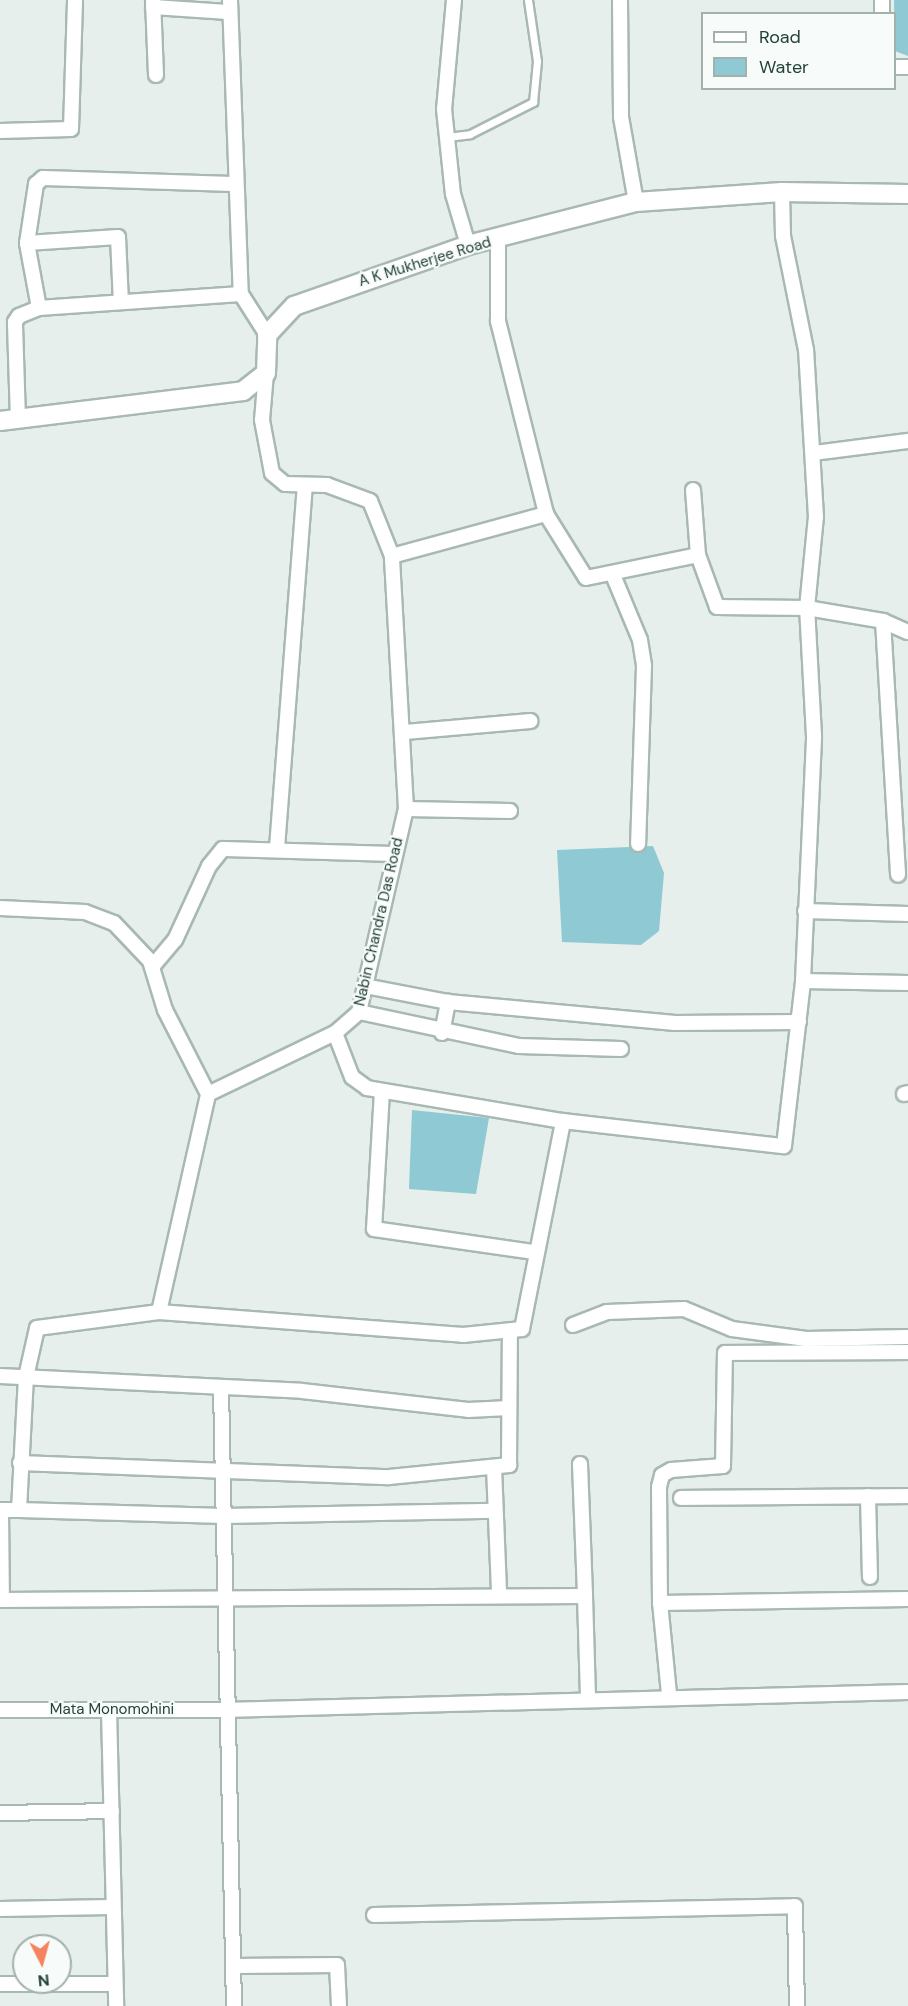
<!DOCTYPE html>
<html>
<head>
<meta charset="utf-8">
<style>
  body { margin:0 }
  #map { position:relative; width:908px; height:2006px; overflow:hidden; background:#e6efeb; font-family:"DM Sans",sans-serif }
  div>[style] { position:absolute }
  .water>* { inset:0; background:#8ec9d4 }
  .roads { filter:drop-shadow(2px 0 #a8b8b2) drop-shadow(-2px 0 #a8b8b2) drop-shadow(0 2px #a8b8b2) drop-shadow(0 -2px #a8b8b2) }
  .lane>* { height:7px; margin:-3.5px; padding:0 3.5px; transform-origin:3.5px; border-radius:3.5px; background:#fff }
  .street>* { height:14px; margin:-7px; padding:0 7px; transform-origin:7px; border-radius:7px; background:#fff }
  .secondary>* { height:18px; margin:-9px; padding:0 9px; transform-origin:9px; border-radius:9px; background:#fff }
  span { translate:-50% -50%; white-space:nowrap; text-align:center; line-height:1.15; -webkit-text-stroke:4.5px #f7fbf9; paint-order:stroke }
  .street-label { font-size:15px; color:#24423a }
  .legend { position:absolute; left:701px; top:12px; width:195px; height:78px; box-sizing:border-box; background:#f7fbf9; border:2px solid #a3b1ad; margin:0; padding:8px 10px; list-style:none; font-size:18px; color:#24423a }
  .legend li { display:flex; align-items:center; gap:12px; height:30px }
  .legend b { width:30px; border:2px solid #a3b1ad }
  .north { position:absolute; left:12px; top:1934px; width:60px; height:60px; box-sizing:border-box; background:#f7fbf9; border:2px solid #a3b1ad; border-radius:50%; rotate:174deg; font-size:16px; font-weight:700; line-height:24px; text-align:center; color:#24423a }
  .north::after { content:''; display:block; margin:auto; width:21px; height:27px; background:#f4845f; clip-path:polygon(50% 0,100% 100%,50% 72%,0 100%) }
</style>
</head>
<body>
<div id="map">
  <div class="water">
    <i style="clip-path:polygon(894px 0,908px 0,908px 56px,895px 51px)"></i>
    <i style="clip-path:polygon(653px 846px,664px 873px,659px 931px,641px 945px,562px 942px,557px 850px)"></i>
    <i style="clip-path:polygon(412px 1110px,489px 1118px,476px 1194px,409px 1189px)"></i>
  </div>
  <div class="roads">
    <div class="lane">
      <i style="left:447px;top:137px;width:23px;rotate:-7deg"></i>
      <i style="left:470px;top:134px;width:71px;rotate:-26.9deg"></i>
      <i style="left:533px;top:102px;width:41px;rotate:-84.4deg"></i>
      <i style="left:537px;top:61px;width:62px;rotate:-98.4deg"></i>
    </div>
    <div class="street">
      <i style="left:153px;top:0;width:75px;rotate:87.7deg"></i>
      <i style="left:230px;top:0;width:294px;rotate:87.9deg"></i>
      <i style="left:241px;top:294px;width:49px;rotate:57.6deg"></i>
      <i style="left:454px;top:0;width:109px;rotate:95.2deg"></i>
      <i style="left:444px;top:109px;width:85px;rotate:84deg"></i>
      <i style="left:453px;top:194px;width:53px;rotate:73.6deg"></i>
      <i style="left:620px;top:0;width:117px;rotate:89.5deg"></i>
      <i style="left:621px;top:117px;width:86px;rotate:80deg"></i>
      <i style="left:882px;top:0;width:14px;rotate:90deg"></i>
      <i style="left:153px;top:7px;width:75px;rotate:3.8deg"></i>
      <i style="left:894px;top:67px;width:14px"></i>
      <i style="left:0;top:131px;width:71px;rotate:-1.6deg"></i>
      <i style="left:71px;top:129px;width:129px;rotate:-88.2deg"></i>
      <i style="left:498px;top:239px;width:82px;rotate:90deg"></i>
      <i style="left:498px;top:321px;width:199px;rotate:76deg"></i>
      <i style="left:546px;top:514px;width:75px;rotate:58deg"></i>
      <i style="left:586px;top:578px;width:114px;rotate:-11.6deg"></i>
      <i style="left:27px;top:243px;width:60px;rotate:-81.3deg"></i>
      <i style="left:36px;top:184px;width:9px;rotate:-41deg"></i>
      <i style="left:43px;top:178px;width:191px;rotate:1.8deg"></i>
      <i style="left:39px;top:308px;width:66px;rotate:-100.5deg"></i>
      <i style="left:27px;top:243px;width:91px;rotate:-3.8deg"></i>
      <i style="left:118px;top:237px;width:65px;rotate:87.4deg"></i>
      <i style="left:18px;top:420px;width:98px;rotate:-91.8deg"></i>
      <i style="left:15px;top:322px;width:7px;rotate:-56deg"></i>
      <i style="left:19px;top:316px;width:22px;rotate:-22deg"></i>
      <i style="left:39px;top:308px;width:202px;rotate:-4deg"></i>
      <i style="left:814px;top:453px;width:95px;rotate:-7.3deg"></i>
      <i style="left:693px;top:490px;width:65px;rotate:85.6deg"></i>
      <i style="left:698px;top:555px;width:55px;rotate:69.9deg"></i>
      <i style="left:717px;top:607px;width:90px;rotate:0.6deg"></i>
      <i style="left:807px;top:608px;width:77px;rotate:9.7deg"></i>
      <i style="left:883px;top:621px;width:27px;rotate:24deg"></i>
      <i style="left:392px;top:556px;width:160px;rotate:-15.3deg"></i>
      <i style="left:613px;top:575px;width:70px;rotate:67.4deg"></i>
      <i style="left:640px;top:640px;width:26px;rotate:81deg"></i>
      <i style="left:644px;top:666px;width:178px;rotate:91.9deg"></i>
      <i style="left:883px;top:621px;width:254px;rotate:86.6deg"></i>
      <i style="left:405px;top:732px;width:126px;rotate:-5deg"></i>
      <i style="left:406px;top:809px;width:104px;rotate:1.1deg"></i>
      <i style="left:277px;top:848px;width:361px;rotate:-85.6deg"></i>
      <i style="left:0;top:908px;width:85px;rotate:2.7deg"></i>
      <i style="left:85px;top:912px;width:31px;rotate:21deg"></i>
      <i style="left:114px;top:923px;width:52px;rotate:46.5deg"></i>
      <i style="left:150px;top:961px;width:51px;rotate:73deg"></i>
      <i style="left:165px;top:1010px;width:94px;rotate:62.9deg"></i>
      <i style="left:805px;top:911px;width:103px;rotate:1.7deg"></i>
      <i style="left:152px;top:967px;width:35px;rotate:-50deg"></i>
      <i style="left:175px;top:940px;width:81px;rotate:-65.3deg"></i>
      <i style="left:209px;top:866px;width:22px;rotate:-51deg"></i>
      <i style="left:223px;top:849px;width:172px;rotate:1.7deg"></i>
      <i style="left:803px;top:981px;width:105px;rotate:1.1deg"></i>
      <i style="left:365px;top:986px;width:85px;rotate:10.9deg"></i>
      <i style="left:448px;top:1002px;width:228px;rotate:5.3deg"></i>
      <i style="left:675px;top:1023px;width:124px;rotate:-0.5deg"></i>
      <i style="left:359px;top:1012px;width:164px;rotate:12deg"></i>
      <i style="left:519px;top:1046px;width:102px;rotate:1.7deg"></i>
      <i style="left:335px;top:1033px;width:47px;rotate:68.9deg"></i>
      <i style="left:352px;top:1077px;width:19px;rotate:36deg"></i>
      <i style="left:367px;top:1088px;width:199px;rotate:9.6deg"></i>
      <i style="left:563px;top:1121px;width:222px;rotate:6.5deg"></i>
      <i style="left:784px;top:1146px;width:166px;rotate:-83.4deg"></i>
      <i style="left:803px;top:981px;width:245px;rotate:-87.4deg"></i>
      <i style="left:814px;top:736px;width:128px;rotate:-93.1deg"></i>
      <i style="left:807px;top:608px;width:91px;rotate:-84.4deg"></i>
      <i style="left:816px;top:517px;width:167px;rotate:-93.4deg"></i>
      <i style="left:806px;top:350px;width:116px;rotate:-101.4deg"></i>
      <i style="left:783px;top:236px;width:44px;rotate:-91.3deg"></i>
      <i style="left:442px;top:1033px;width:32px;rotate:-79deg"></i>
      <i style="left:382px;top:1091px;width:138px;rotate:93.3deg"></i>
      <i style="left:374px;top:1229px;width:162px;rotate:8.2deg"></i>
      <i style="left:904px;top:1094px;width:4px;rotate:-14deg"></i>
      <i style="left:159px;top:1312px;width:223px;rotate:-77.3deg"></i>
      <i style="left:208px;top:1094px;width:141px;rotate:-25.7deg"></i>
      <i style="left:335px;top:1033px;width:32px;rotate:-41deg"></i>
      <i style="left:359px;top:1012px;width:208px;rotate:-77deg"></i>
      <i style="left:406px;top:809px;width:253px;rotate:-93.2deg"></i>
      <i style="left:392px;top:556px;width:59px;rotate:-111.8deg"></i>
      <i style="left:370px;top:501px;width:46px;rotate:-159.6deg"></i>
      <i style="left:327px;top:485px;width:42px;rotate:-178.6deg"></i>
      <i style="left:285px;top:484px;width:17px;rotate:-140deg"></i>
      <i style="left:272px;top:473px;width:54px;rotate:-100.7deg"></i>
      <i style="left:262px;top:420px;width:47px;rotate:-85.1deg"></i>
      <i style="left:573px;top:1325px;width:36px;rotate:-21deg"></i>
      <i style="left:607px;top:1312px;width:77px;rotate:-2.2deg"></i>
      <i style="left:684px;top:1309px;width:52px;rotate:22.6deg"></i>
      <i style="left:732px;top:1329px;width:75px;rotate:7.7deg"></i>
      <i style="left:806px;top:1339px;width:102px;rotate:-1.1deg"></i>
      <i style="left:0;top:1376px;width:302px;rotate:2.8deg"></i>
      <i style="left:302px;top:1391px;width:167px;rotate:6.5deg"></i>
      <i style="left:468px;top:1410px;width:41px;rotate:-2.8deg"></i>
      <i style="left:221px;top:1387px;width:619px;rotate:88.8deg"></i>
      <i style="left:20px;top:1463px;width:369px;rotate:2.2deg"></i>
      <i style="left:389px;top:1477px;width:121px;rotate:-5.7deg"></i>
      <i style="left:509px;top:1465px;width:134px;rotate:-89.6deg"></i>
      <i style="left:580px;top:1464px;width:132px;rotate:87.8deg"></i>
      <i style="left:494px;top:1467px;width:127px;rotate:87.7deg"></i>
      <i style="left:868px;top:1496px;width:81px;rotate:88.6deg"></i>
      <i style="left:681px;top:1498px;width:227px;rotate:-0.5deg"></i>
      <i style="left:0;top:1510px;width:19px"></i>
      <i style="left:19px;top:1510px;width:133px;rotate:-87deg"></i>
      <i style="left:26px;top:1377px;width:50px;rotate:-77.3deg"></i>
      <i style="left:37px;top:1328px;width:123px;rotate:-7.5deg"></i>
      <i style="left:159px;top:1312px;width:305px;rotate:4.3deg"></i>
      <i style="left:463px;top:1335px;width:59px;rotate:-5.8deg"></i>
      <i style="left:522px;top:1329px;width:212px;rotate:-78.8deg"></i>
      <i style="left:1px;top:1510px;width:90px;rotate:89.4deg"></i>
      <i style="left:19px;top:1510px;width:205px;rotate:1.7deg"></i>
      <i style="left:224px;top:1516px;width:271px;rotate:-1.1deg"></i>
      <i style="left:0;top:1600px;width:585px;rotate:-0.39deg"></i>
      <i style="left:585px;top:1596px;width:101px;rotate:88.3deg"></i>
      <i style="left:660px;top:1603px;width:248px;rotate:-0.9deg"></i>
      <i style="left:669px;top:1694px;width:91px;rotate:-95.6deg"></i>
      <i style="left:660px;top:1603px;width:116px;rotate:-90.5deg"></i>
      <i style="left:659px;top:1487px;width:12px;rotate:-76deg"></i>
      <i style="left:662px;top:1475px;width:10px;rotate:-29deg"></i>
      <i style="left:671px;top:1470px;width:52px;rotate:-4.4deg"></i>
      <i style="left:723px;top:1466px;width:113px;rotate:-89deg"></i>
      <i style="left:725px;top:1353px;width:183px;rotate:-0.3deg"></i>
      <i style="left:0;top:1710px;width:224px"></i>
      <i style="left:224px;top:1710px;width:684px;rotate:-1.51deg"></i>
      <i style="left:109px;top:1710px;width:296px;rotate:88.6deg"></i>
      <i style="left:0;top:1813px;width:112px;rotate:-1deg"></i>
      <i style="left:0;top:1909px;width:111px;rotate:-1deg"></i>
      <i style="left:374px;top:1915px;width:421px;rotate:-1.2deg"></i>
      <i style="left:795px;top:1906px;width:100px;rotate:88.9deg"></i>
      <i style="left:235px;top:1966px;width:102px;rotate:-0.6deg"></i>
      <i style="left:337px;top:1965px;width:41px;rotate:87.2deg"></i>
      <i style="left:0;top:1984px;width:115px"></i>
    </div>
    <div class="secondary">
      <i style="left:0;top:421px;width:245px;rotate:-7deg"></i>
      <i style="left:243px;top:391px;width:29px;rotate:-38deg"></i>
      <i style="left:266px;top:373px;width:38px;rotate:-88deg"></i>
      <i style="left:267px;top:335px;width:40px;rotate:-47deg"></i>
      <i style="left:294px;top:306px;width:184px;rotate:-19.3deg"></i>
      <i style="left:468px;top:245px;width:173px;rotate:-14.4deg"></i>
      <i style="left:636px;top:202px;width:146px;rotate:-3.9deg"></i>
      <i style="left:782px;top:192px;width:126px;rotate:0.9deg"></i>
    </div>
  </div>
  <div class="street-label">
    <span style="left:425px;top:262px;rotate:-17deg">A K Mukherjee Road</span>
    <span style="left:379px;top:922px;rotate:-77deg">Nabin Chandra Das Road</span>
    <span style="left:112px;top:1710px">Mata Monomohini</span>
  </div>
  <ul class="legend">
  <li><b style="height:8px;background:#fff"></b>Road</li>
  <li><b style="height:16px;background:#8ec9d4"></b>Water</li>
  </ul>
  <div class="north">N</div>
</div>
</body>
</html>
